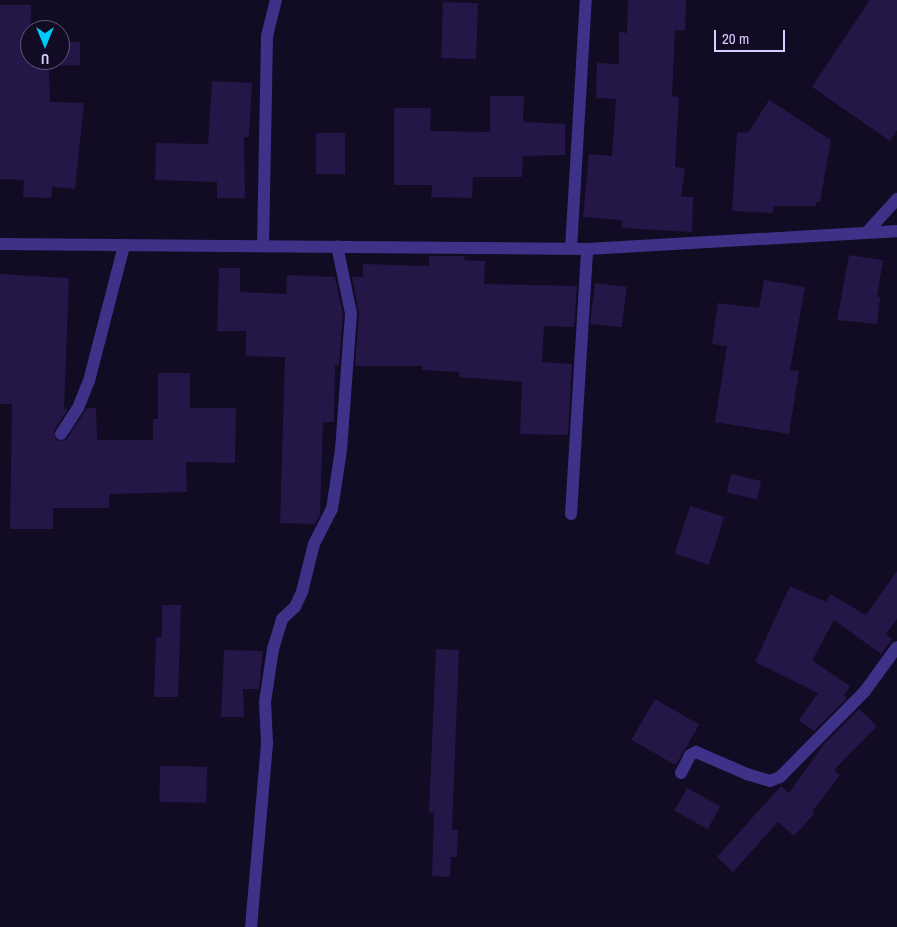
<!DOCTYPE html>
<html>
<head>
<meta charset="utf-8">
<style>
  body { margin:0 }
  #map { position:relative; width:897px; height:927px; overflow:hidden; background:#120b24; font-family:"Archivo Narrow",sans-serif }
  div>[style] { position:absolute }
  .building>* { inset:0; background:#241647; transform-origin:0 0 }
  .service>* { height:12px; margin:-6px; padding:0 6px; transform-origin:6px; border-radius:6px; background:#3d3288 }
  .minor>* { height:12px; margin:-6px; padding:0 6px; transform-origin:6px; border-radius:6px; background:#3d3288 }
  span { translate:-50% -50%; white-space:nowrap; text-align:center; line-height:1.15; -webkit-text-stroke:4px #120b24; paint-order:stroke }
  .north { position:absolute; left:20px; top:20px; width:50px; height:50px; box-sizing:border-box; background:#120b24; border:1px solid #61597c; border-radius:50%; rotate:180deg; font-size:14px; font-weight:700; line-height:20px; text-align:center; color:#d8ceff }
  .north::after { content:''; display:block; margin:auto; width:18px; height:22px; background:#00c9f9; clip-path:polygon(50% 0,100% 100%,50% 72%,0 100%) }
  .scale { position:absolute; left:714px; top:30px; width:71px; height:22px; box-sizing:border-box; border:2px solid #d8ceff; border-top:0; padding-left:6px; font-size:15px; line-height:18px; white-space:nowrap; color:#d8ceff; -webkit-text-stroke:4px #120b24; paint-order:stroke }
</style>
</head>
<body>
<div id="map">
  <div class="building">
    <i style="clip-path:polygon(628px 0,686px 0,685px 30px,675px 30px,672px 96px,679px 97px,675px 167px,685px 168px,681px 197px,693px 197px,692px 232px,622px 228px,622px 220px,583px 217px,589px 154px,612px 156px,616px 99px,596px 98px,597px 63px,619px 64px,619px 32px,627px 33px)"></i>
    <i style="clip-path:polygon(870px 0,897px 0,897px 130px,890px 141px,812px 87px)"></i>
    <i style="left:443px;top:2px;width:35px;height:56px;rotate:2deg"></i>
    <i style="clip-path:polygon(0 5px,31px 5px,30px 60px,60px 60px,60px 42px,80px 42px,80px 65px,49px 66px,50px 102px,84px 103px,75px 189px,52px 187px,51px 198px,23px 197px,24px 180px,0 179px)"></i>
    <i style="clip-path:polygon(212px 81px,252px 83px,249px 137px,244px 137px,245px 198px,217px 198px,217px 182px,155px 180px,156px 143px,208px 144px)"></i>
    <i style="clip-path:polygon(490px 96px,524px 96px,523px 122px,565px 124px,565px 155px,523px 156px,522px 177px,473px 177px,472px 198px,431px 197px,432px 185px,394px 185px,394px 108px,431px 108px,430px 131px,490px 132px)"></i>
    <i style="clip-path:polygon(769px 100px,831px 140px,820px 202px,816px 202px,816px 206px,773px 206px,773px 213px,732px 211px,737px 132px,748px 133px)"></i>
    <i style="left:316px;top:133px;width:29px;height:41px"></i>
    <i style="clip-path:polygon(849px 255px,883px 260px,877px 297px,880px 297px,877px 324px,837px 320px)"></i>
    <i style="clip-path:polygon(429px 256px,465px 256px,464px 260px,485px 261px,484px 284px,577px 286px,574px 327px,544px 326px,542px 362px,572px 364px,568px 435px,520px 434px,522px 382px,459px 377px,459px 372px,422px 370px,422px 366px,355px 366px,359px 313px,352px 277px,363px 277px,363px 264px,429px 266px)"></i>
    <i style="clip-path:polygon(219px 268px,240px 268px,240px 292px,286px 294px,287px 275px,335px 277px,343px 314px,339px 365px,335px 365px,334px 422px,323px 422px,320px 514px,315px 524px,280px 523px,285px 357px,246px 356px,246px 331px,217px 331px)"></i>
    <i style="clip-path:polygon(0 274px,69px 278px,64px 409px,68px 409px,54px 430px,56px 440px,65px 441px,87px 408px,96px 408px,97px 440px,153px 440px,153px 419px,158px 419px,158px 373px,190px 373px,190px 408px,236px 408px,235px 463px,186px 462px,187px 492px,109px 494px,109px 508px,53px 508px,53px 529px,10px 529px,12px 404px,0 404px)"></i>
    <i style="clip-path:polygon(764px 280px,805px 287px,790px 370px,799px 371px,789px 434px,715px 422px,727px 346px,712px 344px,718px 303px,759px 308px)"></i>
    <i style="left:595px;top:283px;width:32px;height:41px;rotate:7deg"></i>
    <i style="left:731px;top:474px;width:31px;height:19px;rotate:13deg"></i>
    <i style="left:690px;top:506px;width:36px;height:50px;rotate:18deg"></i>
    <i style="clip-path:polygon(897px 571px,897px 619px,886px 634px,892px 639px,881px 654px,834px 620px,814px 657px,813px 661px,850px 686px,844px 695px,847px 698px,814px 731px,799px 720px,818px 693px,755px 662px,790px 586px,826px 602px,830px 594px,866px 615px)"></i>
    <i style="clip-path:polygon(162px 605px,181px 605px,178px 697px,154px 697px,156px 637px,162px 637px)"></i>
    <i style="clip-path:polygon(436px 649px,459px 650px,452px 830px,458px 830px,457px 857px,451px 857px,450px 877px,432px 876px,434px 813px,429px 812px)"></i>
    <i style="clip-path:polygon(224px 650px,263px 651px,259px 689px,243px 689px,244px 717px,221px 717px)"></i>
    <i style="left:655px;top:699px;width:51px;height:47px;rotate:30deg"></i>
    <i style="clip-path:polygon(859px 709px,877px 726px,834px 770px,840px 775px,812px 812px,814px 814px,794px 836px,778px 822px,733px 872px,717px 857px,781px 786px,789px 793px,824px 744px)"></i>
    <i style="left:160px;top:766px;width:47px;height:36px;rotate:1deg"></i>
    <i style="left:687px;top:788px;width:38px;height:26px;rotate:29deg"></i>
  </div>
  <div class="service">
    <i style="left:263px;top:246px;width:210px;rotate:-88.9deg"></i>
    <i style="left:267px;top:36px;width:37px;rotate:-76deg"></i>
  </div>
  <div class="minor">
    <i style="left:867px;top:232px;width:45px;rotate:-47.7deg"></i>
    <i style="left:0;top:244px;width:587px;rotate:0.49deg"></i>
    <i style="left:587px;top:249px;width:311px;rotate:-3.3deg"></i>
    <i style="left:571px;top:249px;width:249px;rotate:-86.6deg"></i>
    <i style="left:61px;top:434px;width:31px;rotate:-57deg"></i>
    <i style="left:78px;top:408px;width:29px;rotate:-68deg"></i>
    <i style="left:89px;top:381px;width:139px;rotate:-75.5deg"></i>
    <i style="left:571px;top:514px;width:265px;rotate:-86.5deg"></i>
    <i style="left:681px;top:773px;width:20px;rotate:-63deg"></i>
    <i style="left:690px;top:755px;width:7px;rotate:-27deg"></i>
    <i style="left:696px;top:752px;width:56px;rotate:23.3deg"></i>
    <i style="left:747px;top:774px;width:24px;rotate:17deg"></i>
    <i style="left:770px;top:781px;width:11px;rotate:-22deg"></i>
    <i style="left:780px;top:777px;width:121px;rotate:-45.3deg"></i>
    <i style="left:865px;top:691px;width:54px;rotate:-54deg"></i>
    <i style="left:251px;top:927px;width:185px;rotate:-85deg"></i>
    <i style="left:267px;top:743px;width:41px;rotate:-92.8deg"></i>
    <i style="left:265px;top:702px;width:54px;rotate:-81.4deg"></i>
    <i style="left:273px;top:649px;width:31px;rotate:-73deg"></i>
    <i style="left:282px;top:619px;width:18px;rotate:-43deg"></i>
    <i style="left:295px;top:607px;width:17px;rotate:-65deg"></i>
    <i style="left:302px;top:592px;width:49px;rotate:-76deg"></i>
    <i style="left:314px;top:544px;width:39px;rotate:-63deg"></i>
    <i style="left:332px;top:509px;width:60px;rotate:-81.3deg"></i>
    <i style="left:341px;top:450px;width:137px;rotate:-85.8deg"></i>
    <i style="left:351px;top:313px;width:68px;rotate:-101.8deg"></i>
  </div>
  <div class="north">U</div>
  <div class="scale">20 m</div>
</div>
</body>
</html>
